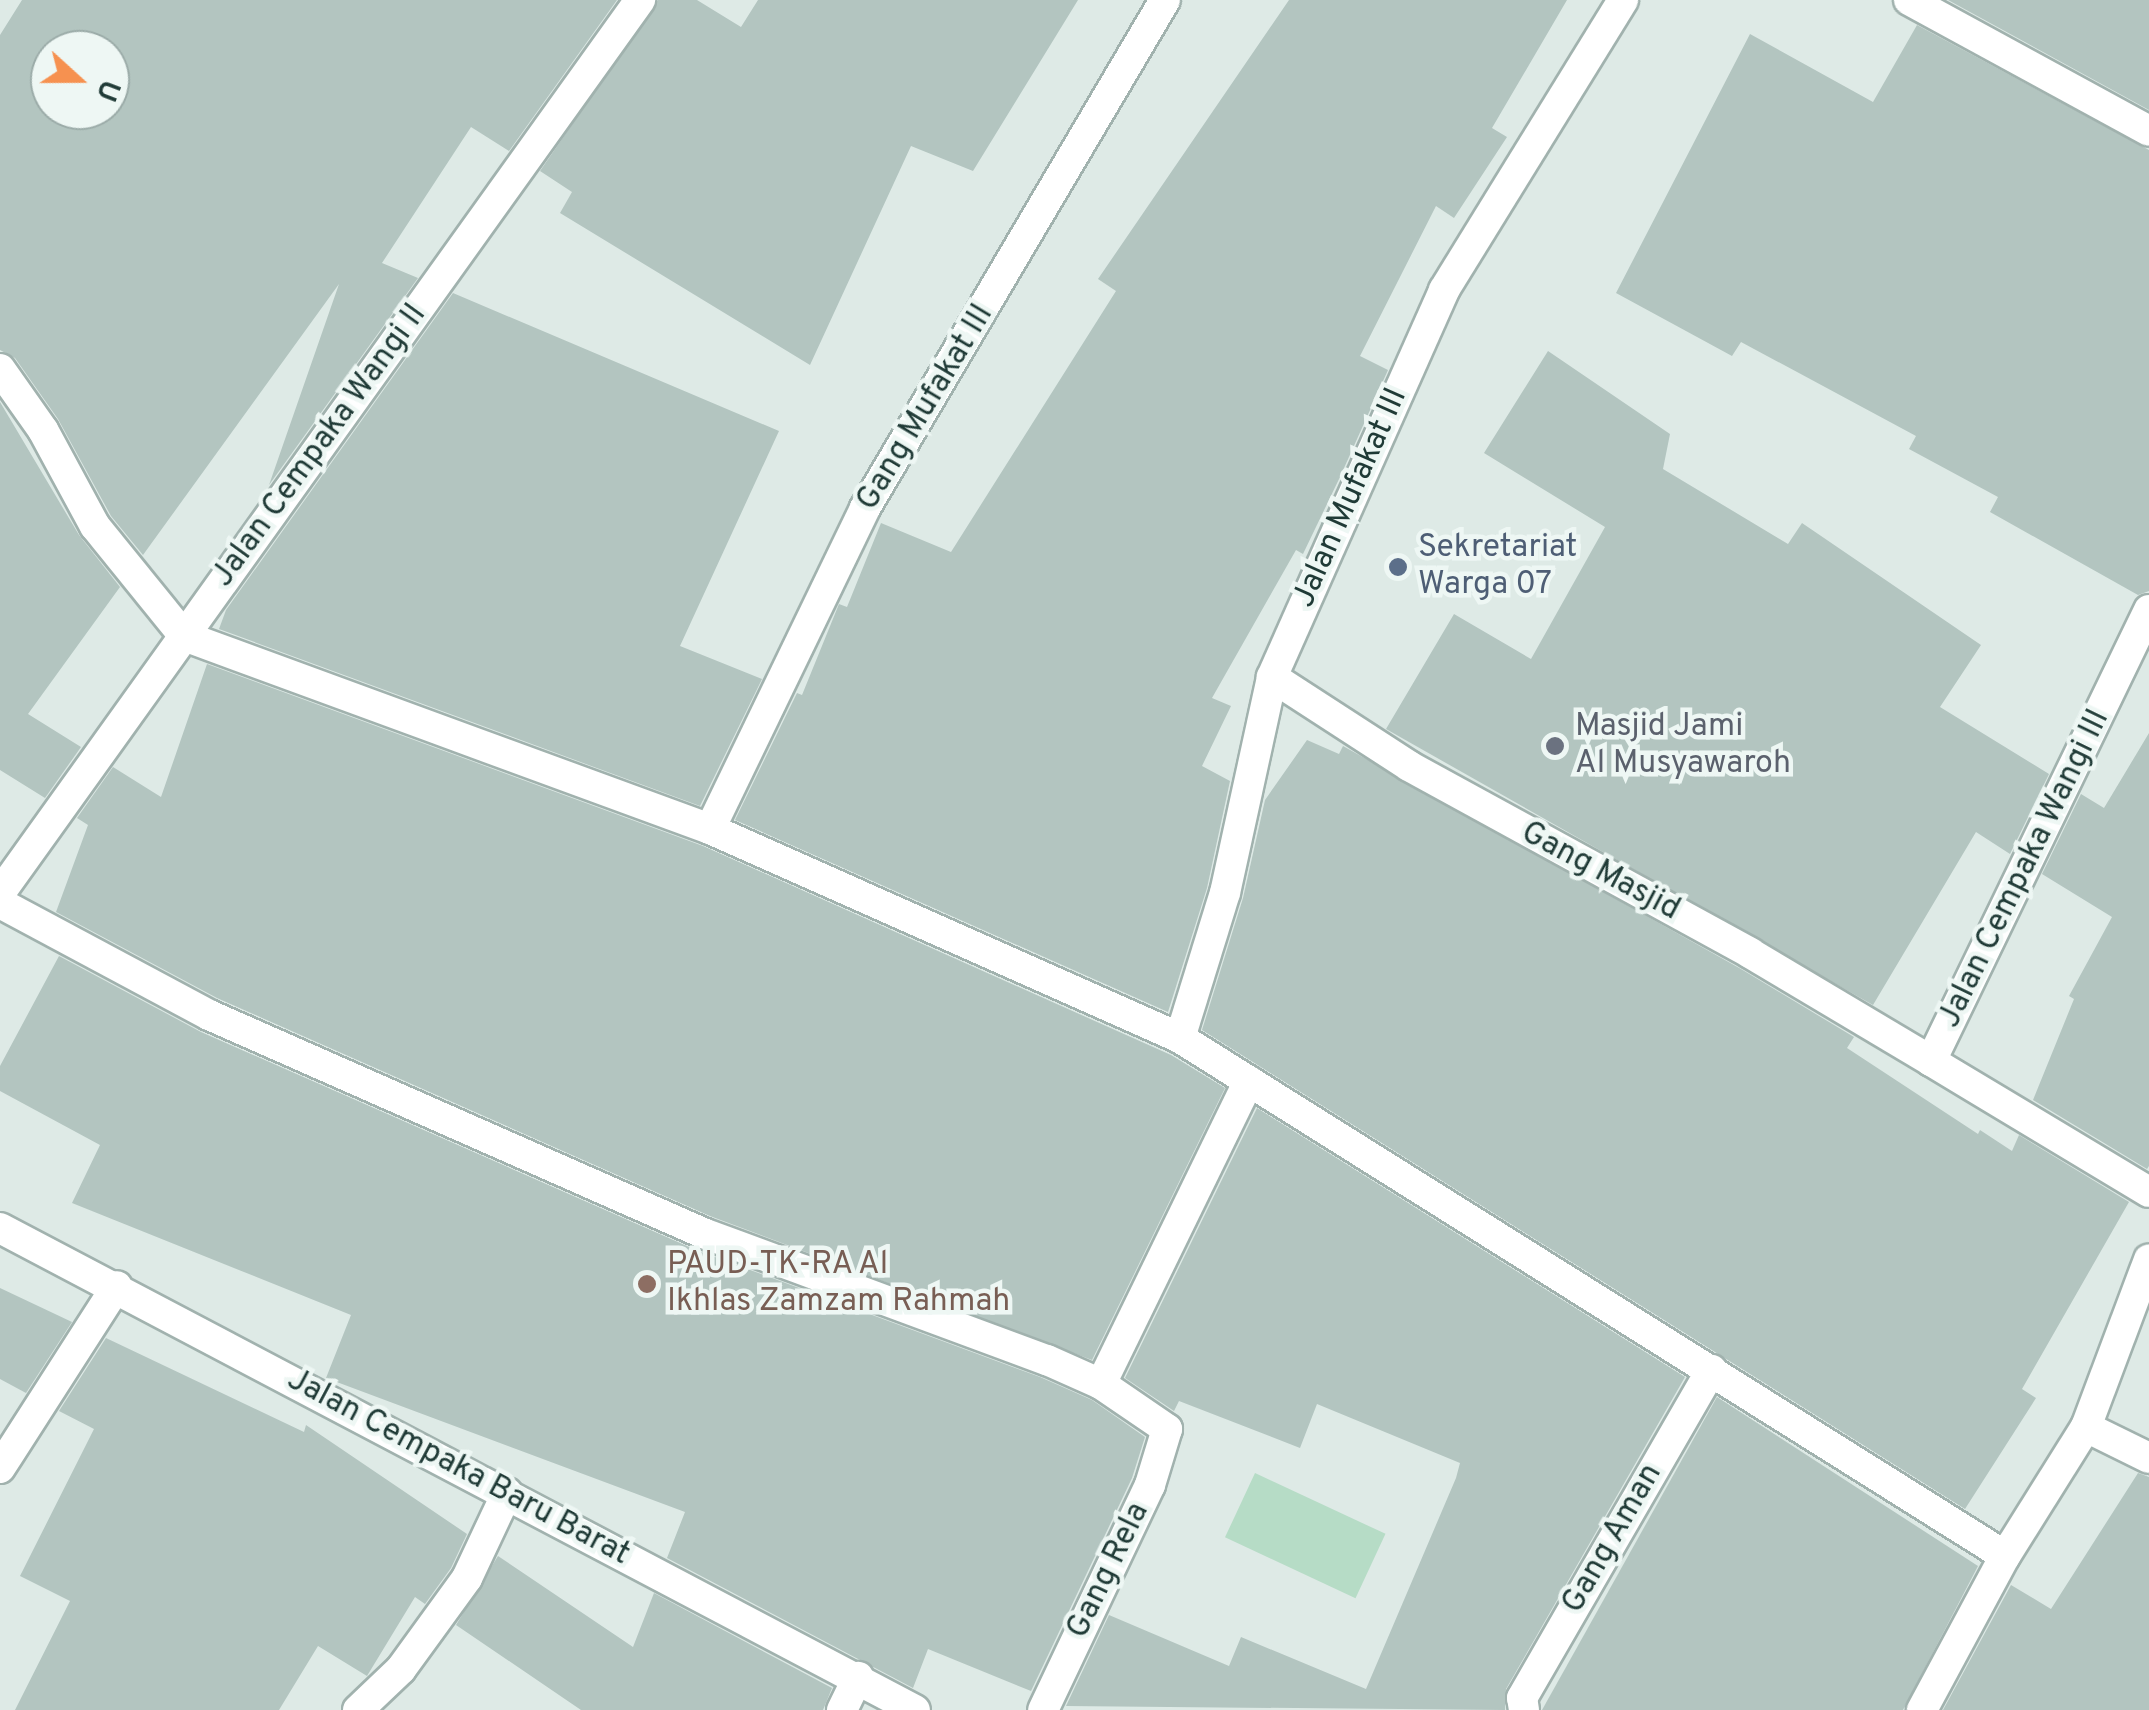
<!DOCTYPE html>
<html>
<head>
<meta charset="utf-8">
<style>
  body { margin:0 }
  #map { position:relative; width:2149px; height:1710px; overflow:hidden; background:#deeae6; font-family:Overpass,sans-serif }
  div>[style] { position:absolute }
  .green>* { inset:0; background:#b6dcc6; transform-origin:0 0 }
  .building>* { inset:0; background:#b3c5c0 }
  .roads { filter:drop-shadow(2px 0 #a1b2ae) drop-shadow(-2px 0 #a1b2ae) drop-shadow(0 2px #a1b2ae) drop-shadow(0 -2px #a1b2ae) }
  .minor>* { height:30px; margin:-15px; padding:0 15px; transform-origin:15px; border-radius:15px; background:#fff }
  .dots>* { width:28px; height:28px; translate:-50% -50%; box-sizing:border-box; border:5px solid #eef7f4; border-radius:50% }
  span { translate:-50% -50%; white-space:nowrap; text-align:center; line-height:1.15; -webkit-text-stroke:9px #eef7f4; paint-order:stroke }
  .street-label { font-size:32px; color:#1f3a36 }
  .service-label { font-size:32px; color:#4e5e75 }
  .left { translate:0 -50%; text-align:left }
  .worship-label { font-size:32px; color:#5b616d }
  .education-label { font-size:32px; color:#785e54 }
  .north { position:absolute; left:30px; top:30px; width:100px; height:100px; box-sizing:border-box; background:#eef7f4; border:2px solid #9baba8; border-radius:50%; rotate:111deg; font-size:28px; font-weight:700; line-height:40px; text-align:center; color:#1f3a36 }
  .north::after { content:''; display:block; margin:auto; width:35px; height:45px; background:#f69150; clip-path:polygon(50% 0,100% 100%,50% 72%,0 100%) }
</style>
</head>
<body>
<div id="map">
  <div class="green">
    <i style="left:1255px;top:1473px;width:144px;height:71px;rotate:25deg"></i>
  </div>
  <div class="building">
    <i style="clip-path:polygon(evenodd,22px 0,617px 0,509px 151px,471px 127px,382px 263px,418px 278px,269px 485px,339px 284px,143px 555px,111px 516px,58px 419px,15px 358px,0 350px,0 35px,22px 0,50px 50px,110px 50px,110px 110px,50px 110px,50px 50px)"></i>
    <i style="clip-path:polygon(658px 0,697px 0,741px 27px,758px 0,1078px 0,973px 171px,911px 146px,810px 365px,560px 213px,572px 192px,540px 171px)"></i>
    <i style="clip-path:polygon(1289px 0,1567px 0,1492px 128px,1507px 137px,1454px 218px,1436px 206px,1360px 356px,1388px 370px,1340px 477px,1303px 554px,1296px 550px,1212px 698px,1231px 706px,1202px 766px,1230px 781px,1207px 888px,1168px 1012px,735px 820px,797px 693px,802px 695px,839px 604px,847px 607px,881px 523px,951px 552px,1116px 291px,1098px 279px)"></i>
    <i style="clip-path:polygon(1948px 0,2149px 0,2149px 110px)"></i>
    <i style="clip-path:polygon(1917px 25px,2149px 150px,2149px 591px,2138px 595px,1990px 512px,1998px 497px,1909px 449px,1916px 436px,1741px 342px,1732px 356px,1616px 293px,1750px 34px,1873px 102px)"></i>
    <i style="clip-path:polygon(453px 293px,779px 431px,680px 646px,762px 679px,700px 806px,219px 629px,226px 610px)"></i>
    <i style="clip-path:polygon(1548px 351px,1670px 434px,1663px 469px,1788px 544px,1802px 523px,1981px 645px,1940px 707px,2049px 774px,2010px 854px,1976px 832px,1873px 1005px,1386px 729px,1454px 614px,1531px 659px,1605px 527px,1484px 453px)"></i>
    <i style="clip-path:polygon(0 402px,79px 535px,120px 587px,28px 714px,81px 747px,45px 798px,0 770px)"></i>
    <i style="clip-path:polygon(207px 664px,703px 846px,1171px 1055px,1225px 1088px,1092px 1360px,710px 1216px,217px 998px,56px 912px,88px 825px,77px 818px,113px 767px,161px 797px)"></i>
    <i style="clip-path:polygon(2149px 733px,2149px 1166px,2147px 1169px,2033px 1100px,2074px 999px,2069px 996px,2112px 917px,2042px 874px,2081px 794px,2104px 808px)"></i>
    <i style="clip-path:polygon(1307px 740px,1339px 754px,1343px 746px,1741px 969px,1854px 1037px,1847px 1048px,1978px 1134px,1980px 1130px,2012px 1151px,2019px 1135px,2129px 1202px,2022px 1389px,2036px 1398px,1965px 1509px,1202px 1030px,1243px 898px,1265px 800px)"></i>
    <i style="clip-path:polygon(59px 956px,201px 1032px,696px 1250px,1040px 1377px,1092px 1400px,1145px 1437px,1132px 1478px,1031px 1691px,928px 1649px,913px 1688px,667px 1558px,685px 1512px,326px 1378px,351px 1315px,72px 1203px,100px 1145px,0 1091px,0 1066px)"></i>
    <i style="clip-path:polygon(1257px 1108px,1685px 1377px,1506px 1689px,1505px 1710px,1066px 1706px,1109px 1615px,1229px 1666px,1241px 1637px,1366px 1689px,1456px 1478px,1460px 1463px,1317px 1404px,1300px 1448px,1179px 1401px,1174px 1411px,1125px 1378px)"></i>
    <i style="clip-path:polygon(0 1288px,72px 1322px,26px 1393px,0 1379px)"></i>
    <i style="clip-path:polygon(106px 1338px,304px 1432px,306px 1425px,467px 1534px,451px 1568px,425px 1604px,415px 1597px,367px 1676px,318px 1646px,279px 1710px,15px 1710px,70px 1601px,20px 1576px,94px 1429px,59px 1411px)"></i>
    <i style="clip-path:polygon(1717px 1397px,1978px 1566px,1903px 1710px,1542px 1710px)"></i>
    <i style="clip-path:polygon(2138px 1473px,2149px 1477px,2149px 1710px,1943px 1710px,2011px 1585px,2051px 1609px)"></i>
    <i style="clip-path:polygon(498px 1556px,633px 1647px,654px 1593px,832px 1688px,823px 1710px,581px 1710px,456px 1625px)"></i>
  </div>
  <div class="roads">
    <div class="minor">
      <i style="left:1909px;top:0;width:273px;rotate:28.6deg"></i>
      <i style="left:0;top:369px;width:75px;rotate:54.8deg"></i>
      <i style="left:43px;top:430px;width:109px;rotate:61.6deg"></i>
      <i style="left:95px;top:526px;width:141px;rotate:51deg"></i>
      <i style="left:184px;top:636px;width:560px;rotate:20.15deg"></i>
      <i style="left:710px;top:829px;width:514px;rotate:23.97deg"></i>
      <i style="left:1180px;top:1038px;width:974px;rotate:32.12deg"></i>
      <i style="left:2149px;top:610px;width:501px;rotate:115.8deg"></i>
      <i style="left:1931px;top:1061px;width:254px;rotate:31deg"></i>
      <i style="left:1272px;top:677px;width:163px;rotate:33deg"></i>
      <i style="left:1409px;top:766px;width:389px;rotate:28.7deg"></i>
      <i style="left:1750px;top:953px;width:211px;rotate:30.8deg"></i>
      <i style="left:710px;top:829px;width:356px;rotate:-64.2deg"></i>
      <i style="left:865px;top:508px;width:590px;rotate:-59.44deg"></i>
      <i style="left:0;top:893px;width:1099px;rotate:-54.37deg"></i>
      <i style="left:0;top:903px;width:237px;rotate:28.2deg"></i>
      <i style="left:209px;top:1015px;width:540px;rotate:23.81deg"></i>
      <i style="left:703px;top:1233px;width:367px;rotate:20.3deg"></i>
      <i style="left:1047px;top:1360px;width:59px;rotate:24deg"></i>
      <i style="left:1101px;top:1384px;width:80px;rotate:34.3deg"></i>
      <i style="left:1167px;top:1429px;width:59px;rotate:106.9deg"></i>
      <i style="left:1150px;top:1485px;width:249px;rotate:115.4deg"></i>
      <i style="left:1180px;top:1038px;width:152px;rotate:-72.8deg"></i>
      <i style="left:1225px;top:893px;width:221px;rotate:-77.7deg"></i>
      <i style="left:1272px;top:677px;width:424px;rotate:-66deg"></i>
      <i style="left:1444px;top:290px;width:341px;rotate:-58.3deg"></i>
      <i style="left:0;top:1228px;width:1034px;rotate:27.78deg"></i>
      <i style="left:1101px;top:1384px;width:337px;rotate:-64deg"></i>
      <i style="left:2086px;top:1427px;width:70px;rotate:26.2deg"></i>
      <i style="left:0;top:1468px;width:216px;rotate:-57.3deg"></i>
      <i style="left:358px;top:1710px;width:59px;rotate:-43.6deg"></i>
      <i style="left:401px;top:1669px;width:112px;rotate:-54deg"></i>
      <i style="left:467px;top:1578px;width:94px;rotate:-64.8deg"></i>
      <i style="left:842px;top:1710px;width:37px;rotate:-64deg"></i>
      <i style="left:1524px;top:1710px;width:12px;rotate:-99deg"></i>
      <i style="left:1522px;top:1698px;width:379px;rotate:-60deg"></i>
      <i style="left:1922px;top:1710px;width:175px;rotate:-61.7deg"></i>
      <i style="left:2005px;top:1556px;width:152px;rotate:-57.9deg"></i>
      <i style="left:2086px;top:1427px;width:179px;rotate:-69.4deg"></i>
    </div>
  </div>
  <div class="dots">
    <i style="left:1398px;top:567px;background:#5c6f8a"></i>
    <i style="left:1555px;top:746px;background:#6b7280"></i>
    <i style="left:647px;top:1284px;background:#8d6e63"></i>
  </div>
  <div class="street-label">
    <span style="left:926px;top:408px;rotate:-59deg">Gang Mufakat III</span>
    <span style="left:320px;top:446px;rotate:-54deg">Jalan Cempaka Wangi II</span>
    <span style="left:1351px;top:498px;rotate:-66deg">Jalan Mufakat III</span>
    <span style="left:2025px;top:869px;rotate:-64deg">Jalan Cempaka Wangi III</span>
    <span style="left:1600px;top:872px;rotate:28deg">Gang Masjid</span>
    <span style="left:458px;top:1468px;rotate:28deg">Jalan Cempaka Baru Barat</span>
    <span style="left:1613px;top:1539px;rotate:-60deg">Gang Aman</span>
    <span style="left:1109px;top:1571px;rotate:-64deg">Gang Rela</span>
  </div>
  <div class="service-label">
    <span class="left" style="left:1418px;top:567px">Sekretariat<br>Warga 07</span>
  </div>
  <div class="worship-label">
    <span class="left" style="left:1575px;top:746px">Masjid Jami<br>Al Musyawaroh</span>
  </div>
  <div class="education-label">
    <span class="left" style="left:667px;top:1284px">PAUD-TK-RA Al<br>Ikhlas Zamzam Rahmah</span>
  </div>
  <div class="north">U</div>
</div>
</body>
</html>
